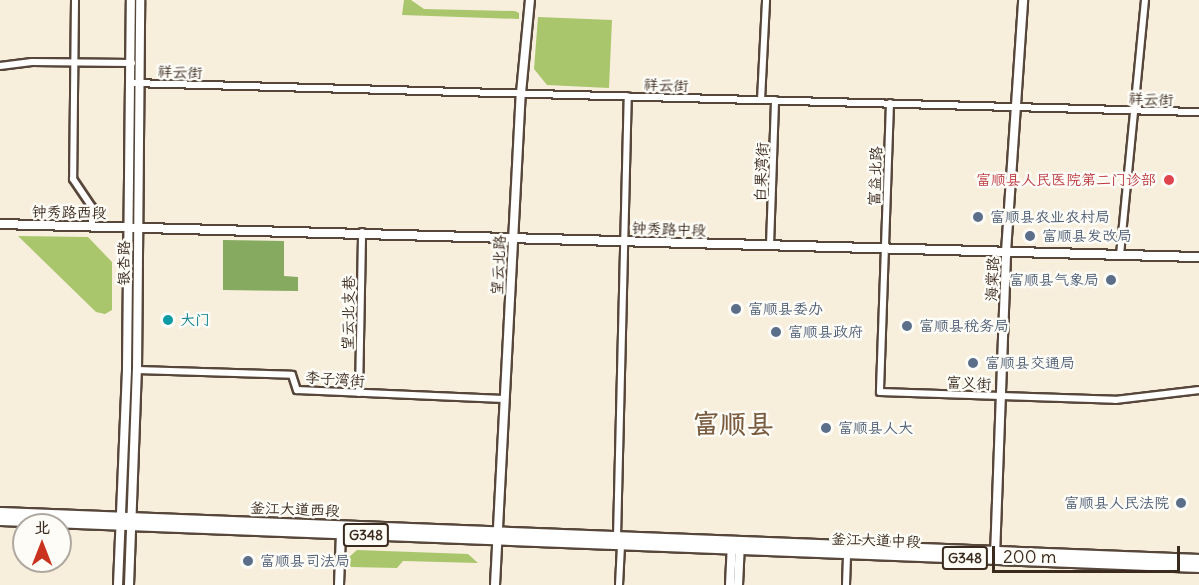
<!DOCTYPE html>
<html>
<head>
<meta charset="utf-8">
<style>
  body { margin:0 }
  #map { position:relative; width:1199px; height:585px; overflow:hidden; background:#f7eedc; font-family:Delius,"LXGW WenKai TC",sans-serif }
  div>[style] { position:absolute }
  .green>* { inset:0; background:#a9c66d }
  .forest>* { inset:0; background:#86ab60 }
  .roads { filter:drop-shadow(2px 0 #57473a) drop-shadow(-2px 0 #57473a) drop-shadow(0 2px #57473a) drop-shadow(0 -2px #57473a) }
  .street>* { height:6px; margin:-3px; padding:0 3px; transform-origin:3px; border-radius:3px; background:#fff }
  .secondary>* { height:8px; margin:-4px; padding:0 4px; transform-origin:4px; border-radius:4px; background:#fff }
  .primary>* { height:9px; margin:-4.5px; padding:0 4.5px; transform-origin:4.5px; border-radius:4.5px; background:#fff }
  .dots>* { width:16px; height:16px; translate:-50% -50%; box-sizing:border-box; border:3px solid #fdfcf7; border-radius:50% }
  span { translate:-50% -50%; white-space:nowrap; text-align:center; line-height:1.15; -webkit-text-stroke:5px #fdfcf7; paint-order:stroke }
  .shield-label span { padding:2px 4px; background:#fdfcf7; border:2px solid; border-radius:4px; -webkit-text-stroke-width:0 }
  .shield-label { font-size:14px; color:#3b2a1e; font-weight:700 }
  .street-label { font-size:15px; color:#3b2a1e }
  .health-label { font-size:15px; color:#be3a42 }
  .right { translate:-100% -50%; text-align:right }
  .service-label { font-size:15px; color:#4e5e75 }
  .left { translate:0 -50%; text-align:left }
  .culture-label { font-size:15px; color:#0d838f }
  .town-label { font-size:27px; color:#795c3f; font-weight:700 }
  .north { position:absolute; left:12px; top:513px; width:60px; height:60px; box-sizing:border-box; background:#fdfcf7; border:2px solid #afa8a0; border-radius:50%; rotate:0deg; font-size:16px; font-weight:700; line-height:24px; text-align:center; color:#3b2a1e }
  .north::after { content:''; display:block; margin:auto; width:21px; height:27px; background:#c8321e; clip-path:polygon(50% 0,100% 100%,50% 72%,0 100%) }
  .scale { position:absolute; left:992px; top:546px; width:188px; height:27px; box-sizing:border-box; border:3px solid #3b2a1e; border-top:0; padding-left:8px; font-size:18px; line-height:21px; white-space:nowrap; color:#3b2a1e; -webkit-text-stroke:4px #fdfcf7; paint-order:stroke }
</style>
</head>
<body>
<div id="map">
  <div class="green">
    <i style="clip-path:polygon(404px 0,411px 0,424px 9px,515px 11px,519px 13px,519px 19px,402px 15px)"></i>
    <i style="clip-path:polygon(538px 17px,612px 20px,609px 88px,547px 85px,534px 69px)"></i>
    <i style="clip-path:polygon(18px 236px,88px 237px,112px 262px,112px 310px,105px 314px,96px 312px)"></i>
    <i style="clip-path:polygon(357px 550px,468px 554px,478px 563px,403px 561px,397px 568px,351px 567px,347px 559px)"></i>
  </div>
  <div class="forest">
    <i style="clip-path:polygon(223px 240px,284px 241px,284px 276px,298px 277px,298px 291px,223px 290px)"></i>
  </div>
  <div class="roads">
    <div class="street">
      <i style="left:75px;top:0;width:179px;rotate:90.6deg"></i>
      <i style="left:73px;top:179px;width:34px;rotate:56deg"></i>
      <i style="left:92px;top:207px;width:19px;rotate:90deg"></i>
      <i style="left:0;top:66px;width:32px;rotate:-7deg"></i>
      <i style="left:32px;top:62px;width:100px;rotate:0.6deg"></i>
      <i style="left:131px;top:83px;width:1068px;rotate:1.56deg"></i>
      <i style="left:761px;top:100px;width:100px;rotate:-87.1deg"></i>
      <i style="left:890px;top:103px;width:289px;rotate:92deg"></i>
      <i style="left:880px;top:392px;width:235px;rotate:1.9deg"></i>
      <i style="left:1115px;top:400px;width:85px;rotate:-6.8deg"></i>
      <i style="left:770px;top:245px;width:145px;rotate:-88deg"></i>
      <i style="left:1120px;top:255px;width:256px;rotate:-84.4deg"></i>
      <i style="left:137px;top:370px;width:155px;rotate:1.8deg"></i>
      <i style="left:292px;top:375px;width:16px;rotate:72deg"></i>
      <i style="left:297px;top:390px;width:207px;rotate:2.5deg"></i>
      <i style="left:359px;top:393px;width:161px;rotate:-88.9deg"></i>
      <i style="left:617px;top:537px;width:441px;rotate:-88.6deg"></i>
      <i style="left:619px;top:585px;width:40px;rotate:-87.1deg"></i>
      <i style="left:846px;top:585px;width:31px;rotate:-88deg"></i>
    </div>
    <div class="secondary">
      <i style="left:0;top:224px;width:1199px;rotate:1.58deg"></i>
      <i style="left:995px;top:556px;width:304px;rotate:-87.9deg"></i>
      <i style="left:1006px;top:252px;width:253px;rotate:-86.1deg"></i>
      <i style="left:118px;top:585px;width:216px;rotate:-87.6deg"></i>
      <i style="left:127px;top:369px;width:369px;rotate:-89.4deg"></i>
      <i style="left:129px;top:585px;width:215px;rotate:-87.9deg"></i>
      <i style="left:137px;top:370px;width:370px;rotate:-89.5deg"></i>
      <i style="left:339px;top:585px;width:51px;rotate:-87.8deg"></i>
      <i style="left:495px;top:585px;width:493px;rotate:-87deg"></i>
      <i style="left:521px;top:93px;width:93px;rotate:-84.5deg"></i>
      <i style="left:730px;top:585px;width:43px;rotate:-87.3deg"></i>
      <i style="left:738px;top:585px;width:42px;rotate:-87.3deg"></i>
    </div>
    <div class="primary">
      <i style="left:0;top:512px;width:1200px;rotate:2.24deg"></i>
      <i style="left:0;top:520px;width:1200px;rotate:2.24deg"></i>
    </div>
  </div>
  <div class="dots">
    <i style="left:1169px;top:180px;background:#e0444e"></i>
    <i style="left:978px;top:217px;background:#5c6f8a"></i>
    <i style="left:1030px;top:236px;background:#5c6f8a"></i>
    <i style="left:1111px;top:280px;background:#5c6f8a"></i>
    <i style="left:736px;top:309px;background:#5c6f8a"></i>
    <i style="left:168px;top:320px;background:#0f9aa8"></i>
    <i style="left:907px;top:326px;background:#5c6f8a"></i>
    <i style="left:776px;top:332px;background:#5c6f8a"></i>
    <i style="left:973px;top:363px;background:#5c6f8a"></i>
    <i style="left:826px;top:428px;background:#5c6f8a"></i>
    <i style="left:1181px;top:503px;background:#5c6f8a"></i>
    <i style="left:248px;top:561px;background:#5c6f8a"></i>
  </div>
  <div class="shield-label">
    <span style="left:366px;top:535px">G348</span>
    <span style="left:965px;top:558px">G348</span>
  </div>
  <div class="street-label">
    <span style="left:180px;top:72px;rotate:2deg">祥云街</span>
    <span style="left:666px;top:85px;rotate:2deg">祥云街</span>
    <span style="left:1151px;top:99px;rotate:2deg">祥云街</span>
    <span style="left:761px;top:172px;rotate:-88deg">白果湾街</span>
    <span style="left:875px;top:176px;rotate:-88deg">富益北路</span>
    <span style="left:69px;top:212px;rotate:1deg">钟秀路西段</span>
    <span style="left:669px;top:229px;rotate:2deg">钟秀路中段</span>
    <span style="left:124px;top:263px;rotate:-90deg">银杏路</span>
    <span style="left:498px;top:265px;rotate:-87deg">望云北路</span>
    <span style="left:992px;top:279px;rotate:-88deg">海棠路</span>
    <span style="left:348px;top:313px;rotate:-89deg">望云北支巷</span>
    <span style="left:335px;top:379px;rotate:4deg">李子湾街</span>
    <span style="left:969px;top:383px;rotate:2deg">富义街</span>
    <span style="left:295px;top:509px;rotate:2deg">釜江大道西段</span>
    <span style="left:876px;top:540px;rotate:2deg">釜江大道中段</span>
  </div>
  <div class="health-label">
    <span class="right" style="left:1156px;top:180px">富顺县人民医院第二门诊部</span>
  </div>
  <div class="service-label">
    <span class="left" style="left:990px;top:217px">富顺县农业农村局</span>
    <span class="left" style="left:1042px;top:236px">富顺县发改局</span>
    <span class="right" style="left:1099px;top:280px">富顺县气象局</span>
    <span class="left" style="left:748px;top:309px">富顺县委办</span>
    <span class="left" style="left:919px;top:326px">富顺县税务局</span>
    <span class="left" style="left:788px;top:332px">富顺县政府</span>
    <span class="left" style="left:985px;top:363px">富顺县交通局</span>
    <span class="left" style="left:838px;top:428px">富顺县人大</span>
    <span class="right" style="left:1169px;top:503px">富顺县人民法院</span>
    <span class="left" style="left:260px;top:561px">富顺县司法局</span>
  </div>
  <div class="culture-label">
    <span class="left" style="left:180px;top:320px">大门</span>
  </div>
  <div class="town-label">
    <span style="left:733px;top:424px">富顺县</span>
  </div>
  <div class="north">北</div>
  <div class="scale">200 m</div>
</div>
</body>
</html>
